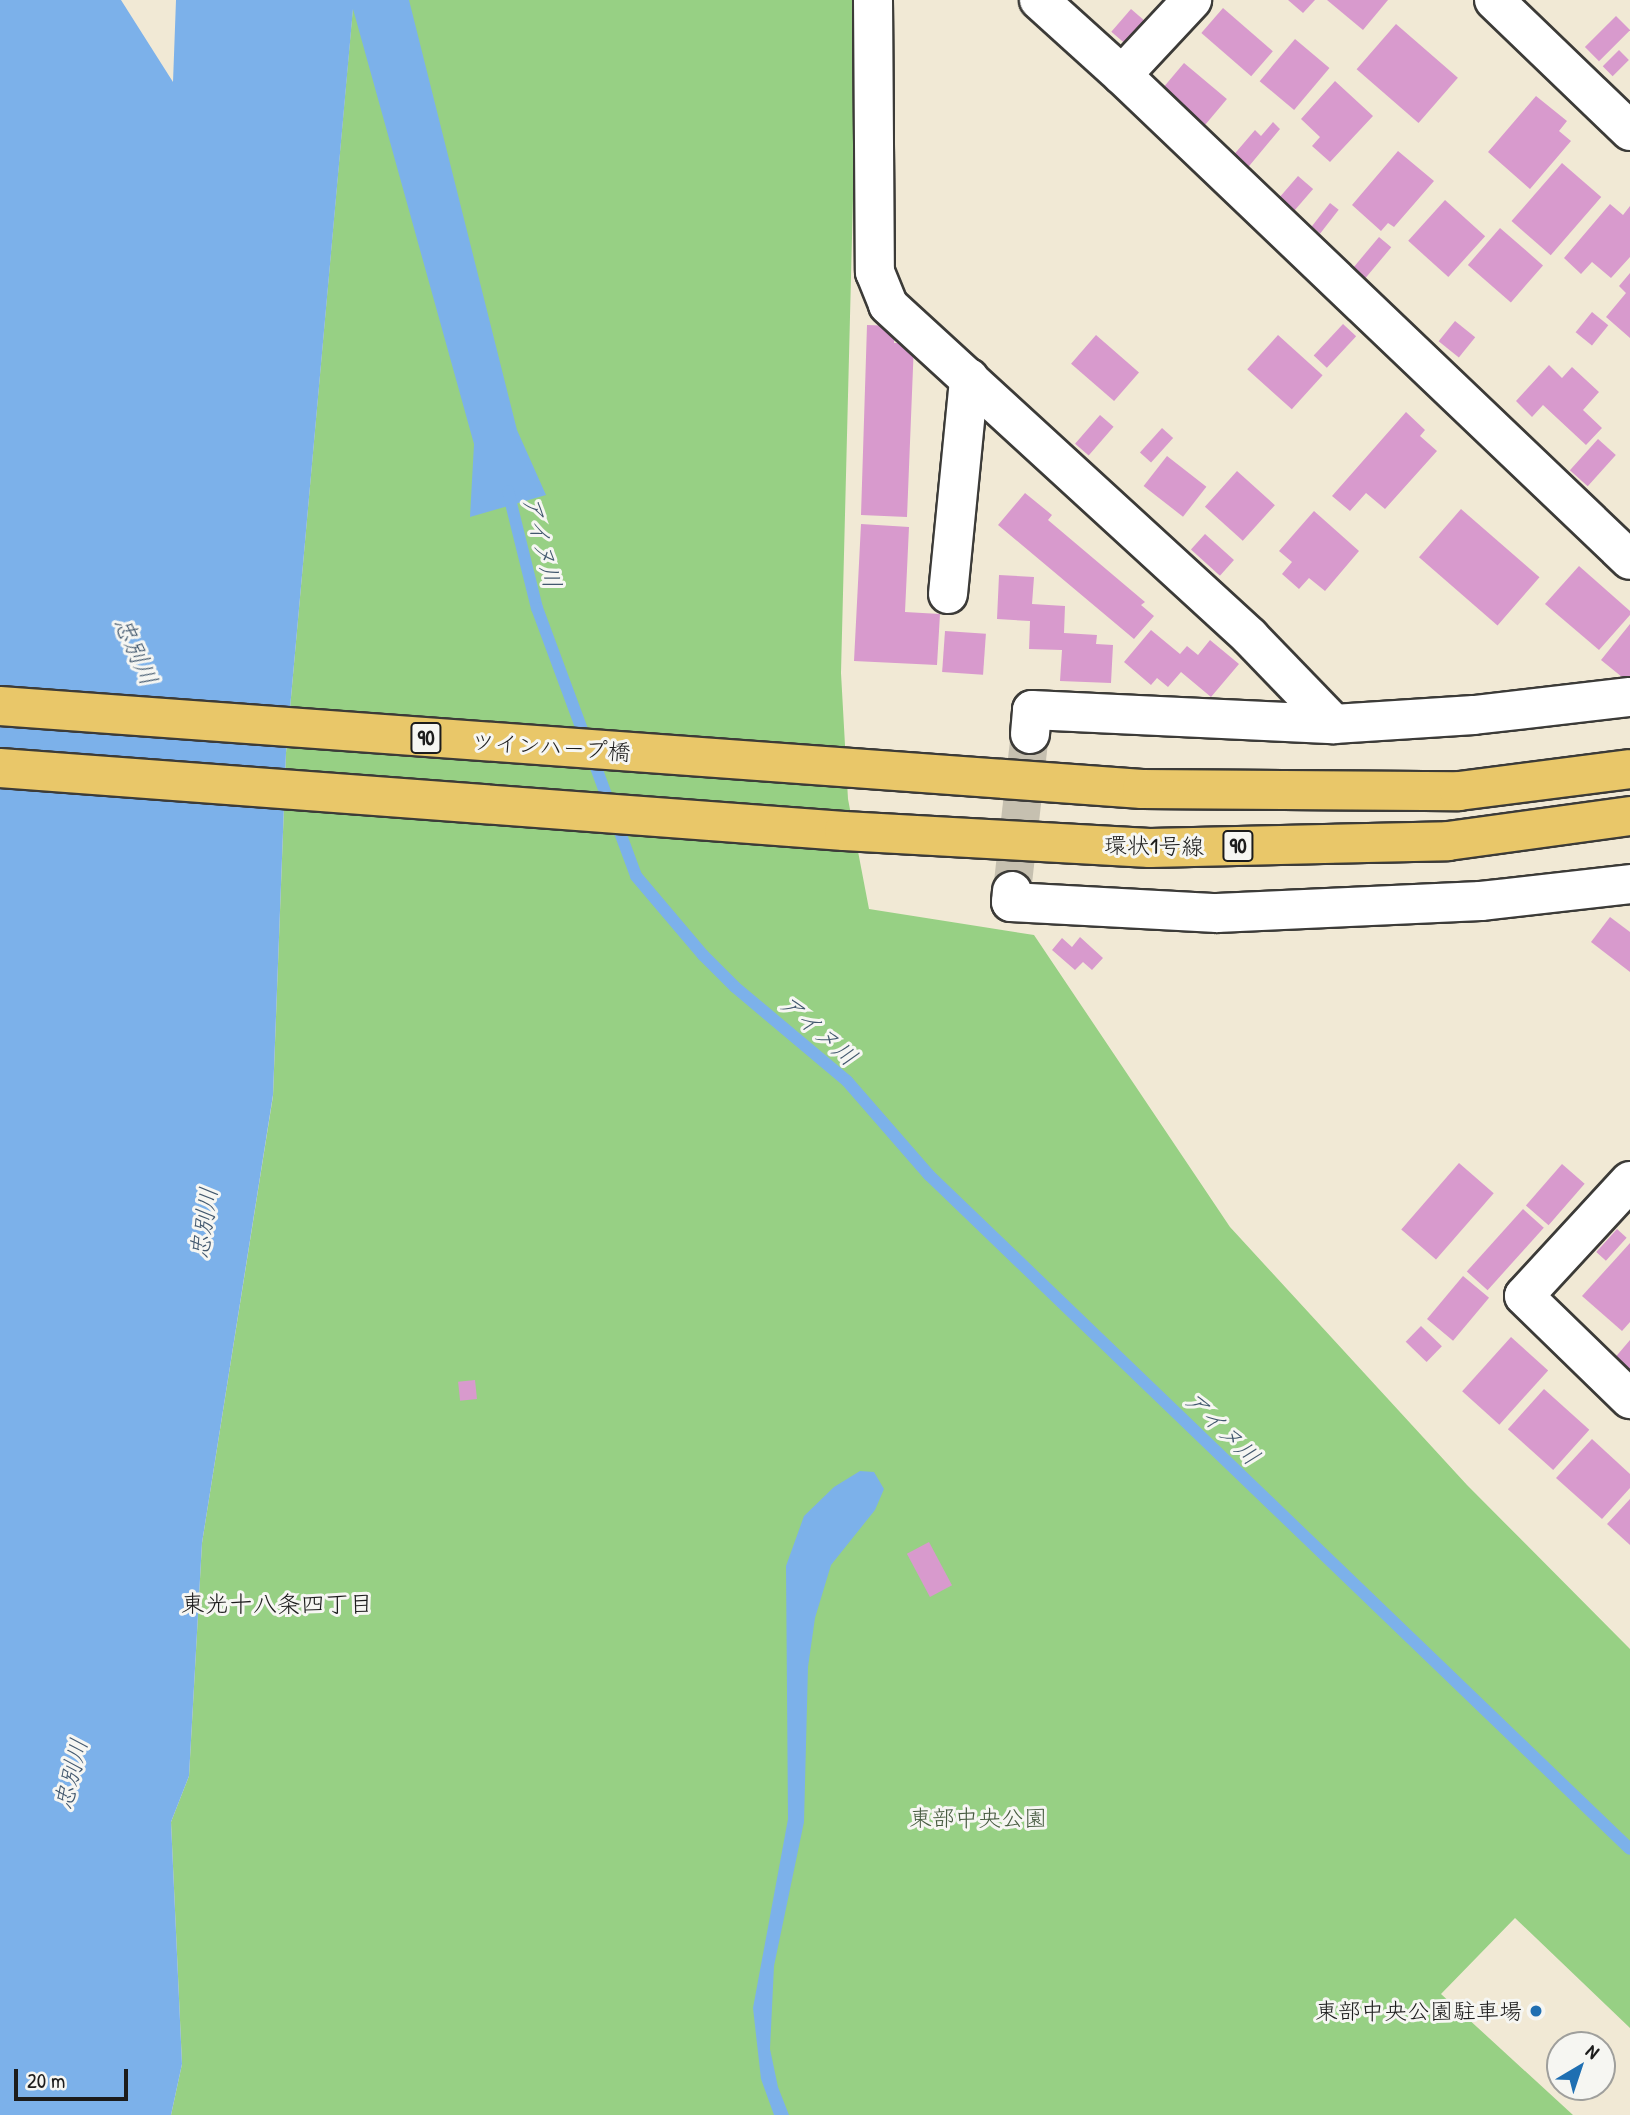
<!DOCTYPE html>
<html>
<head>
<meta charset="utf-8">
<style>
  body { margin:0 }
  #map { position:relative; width:1630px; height:2115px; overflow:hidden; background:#f1e9d5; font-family:"Patrick Hand","Klee One",sans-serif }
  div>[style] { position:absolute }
  .green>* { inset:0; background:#97d084 }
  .water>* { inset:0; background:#7cb1ea }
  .stream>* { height:12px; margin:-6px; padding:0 6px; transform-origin:6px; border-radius:6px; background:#7cb1ea }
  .building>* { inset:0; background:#d89acd; transform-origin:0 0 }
  .minor-tunnel>* { height:38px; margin-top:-19px; transform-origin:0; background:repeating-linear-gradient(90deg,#c6c0b0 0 38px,transparent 0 57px) }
  .roads { filter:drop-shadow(2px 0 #3c3b38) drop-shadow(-2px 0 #3c3b38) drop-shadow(0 2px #3c3b38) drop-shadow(0 -2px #3c3b38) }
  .minor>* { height:38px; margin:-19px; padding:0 19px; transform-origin:19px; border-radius:19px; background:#fff }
  .major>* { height:38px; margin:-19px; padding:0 19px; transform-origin:19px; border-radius:19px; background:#e9c769 }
  .dots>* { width:19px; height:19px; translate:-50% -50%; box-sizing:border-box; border:4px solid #f6f6f2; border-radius:50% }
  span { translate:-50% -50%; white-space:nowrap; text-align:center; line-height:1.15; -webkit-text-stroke:6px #f6f6f2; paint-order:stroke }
  .shield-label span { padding:2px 5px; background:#f6f6f2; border:2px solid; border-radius:5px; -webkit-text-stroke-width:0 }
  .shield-label { font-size:21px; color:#1c1c1c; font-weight:700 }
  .street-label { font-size:23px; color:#1c1c1c }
  .park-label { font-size:23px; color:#475b40 }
  .poi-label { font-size:23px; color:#1c1c1c }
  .right { translate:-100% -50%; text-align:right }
  .water-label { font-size:24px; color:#42586e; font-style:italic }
  .neighbourhood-label { font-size:24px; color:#1c1c1c }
  .north { position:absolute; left:1546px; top:2031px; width:70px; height:70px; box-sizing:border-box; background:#f6f6f2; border:2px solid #9f9f9c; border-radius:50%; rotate:39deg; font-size:19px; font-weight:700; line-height:28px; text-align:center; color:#1c1c1c }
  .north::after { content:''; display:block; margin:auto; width:24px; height:32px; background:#1f6fb2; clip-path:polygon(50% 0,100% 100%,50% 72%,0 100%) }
  .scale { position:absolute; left:14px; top:2069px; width:114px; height:32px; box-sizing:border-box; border:4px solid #1c1c1c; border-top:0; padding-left:9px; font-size:21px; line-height:24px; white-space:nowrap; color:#1c1c1c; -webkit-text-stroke:5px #f6f6f2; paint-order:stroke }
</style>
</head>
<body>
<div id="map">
  <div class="green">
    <i style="clip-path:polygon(358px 0,858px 0,841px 673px,848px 799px,869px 909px,1034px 935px,1230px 1227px,1467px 1485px,1630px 1649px,1630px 2028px,1515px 1918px,1441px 1994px,1573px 2115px,171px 2115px,182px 2064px,171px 1822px,189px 1776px,202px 1543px,273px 1096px,286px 753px,353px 7px)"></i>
  </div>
  <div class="water">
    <i style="clip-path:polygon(0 0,121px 0,173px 82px,176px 0,409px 0,517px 430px,546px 495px,470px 517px,474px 444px,353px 9px,286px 753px,273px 1095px,202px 1543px,189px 1776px,171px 1822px,182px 2064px,171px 2115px,0 2115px)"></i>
    <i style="clip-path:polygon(860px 1471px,874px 1472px,884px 1489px,875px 1510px,831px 1565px,815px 1618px,808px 1667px,804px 1822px,774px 1966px,770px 2049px,778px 2087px,789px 2115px,774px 2115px,761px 2079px,753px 2008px,788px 1819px,786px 1566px,804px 1516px,834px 1487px)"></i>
  </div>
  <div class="stream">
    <i style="left:508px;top:491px;width:121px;rotate:76.1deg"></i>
    <i style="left:537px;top:608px;width:286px;rotate:69.7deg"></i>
    <i style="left:636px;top:876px;width:104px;rotate:49.7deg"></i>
    <i style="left:703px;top:955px;width:45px;rotate:45deg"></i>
    <i style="left:735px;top:987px;width:146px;rotate:40deg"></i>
    <i style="left:847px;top:1081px;width:125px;rotate:48.9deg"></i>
    <i style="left:929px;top:1175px;width:972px;rotate:43.88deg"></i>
  </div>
  <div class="building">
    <i style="clip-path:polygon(1288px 0,1315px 0,1303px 13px)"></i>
    <i style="clip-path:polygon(1327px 0,1388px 0,1363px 30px)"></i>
    <i style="left:1223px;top:8px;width:66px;height:33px;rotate:41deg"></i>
    <i style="left:1131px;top:9px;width:20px;height:30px;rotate:41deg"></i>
    <i style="left:1616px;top:16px;width:20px;height:44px;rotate:45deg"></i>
    <i style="left:1396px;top:24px;width:82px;height:60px;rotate:41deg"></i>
    <i style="left:1295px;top:39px;width:45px;height:55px;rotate:40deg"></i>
    <i style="left:1619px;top:50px;width:14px;height:23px;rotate:45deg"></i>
    <i style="left:1184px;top:63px;width:56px;height:37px;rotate:40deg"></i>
    <i style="clip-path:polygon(1335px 81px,1373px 116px,1330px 162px,1312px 146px,1320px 137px,1301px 119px)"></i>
    <i style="clip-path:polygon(1536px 96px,1567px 121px,1559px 131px,1571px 141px,1530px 189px,1488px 152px)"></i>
    <i style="clip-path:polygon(1273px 122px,1280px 129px,1245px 171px,1231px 158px,1255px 130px,1261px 136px)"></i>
    <i style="clip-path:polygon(1398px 151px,1434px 181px,1394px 227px,1388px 223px,1381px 231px,1352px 205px)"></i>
    <i style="left:1562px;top:163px;width:52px;height:77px;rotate:41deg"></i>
    <i style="left:1298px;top:176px;width:20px;height:30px;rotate:41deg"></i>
    <i style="left:1445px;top:200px;width:54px;height:55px;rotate:42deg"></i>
    <i style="left:1330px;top:203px;width:11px;height:30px;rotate:38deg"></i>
    <i style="clip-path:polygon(1610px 204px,1623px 215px,1630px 206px,1630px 257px,1611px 278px,1592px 262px,1581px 274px,1564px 258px)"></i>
    <i style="left:1500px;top:228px;width:57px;height:49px;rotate:41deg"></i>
    <i style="left:1379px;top:237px;width:16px;height:43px;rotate:40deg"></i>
    <i style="clip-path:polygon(1630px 273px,1630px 338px,1606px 317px,1626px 293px,1619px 286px)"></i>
    <i style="left:1592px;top:312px;width:21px;height:26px;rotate:39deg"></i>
    <i style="left:1455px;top:321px;width:26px;height:26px;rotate:39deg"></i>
    <i style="left:1343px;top:324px;width:18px;height:43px;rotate:43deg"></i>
    <i style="clip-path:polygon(867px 325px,895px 326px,894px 343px,914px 343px,907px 517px,861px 515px)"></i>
    <i style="left:1096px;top:335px;width:57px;height:38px;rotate:41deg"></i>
    <i style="left:1278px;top:335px;width:60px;height:46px;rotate:42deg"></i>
    <i style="clip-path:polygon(1549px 365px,1562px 378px,1572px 367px,1599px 392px,1583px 410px,1602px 428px,1586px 445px,1543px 405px,1532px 417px,1516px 401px)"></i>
    <i style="clip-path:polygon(1406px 412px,1425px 430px,1420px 436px,1437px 451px,1385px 509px,1366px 493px,1350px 511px,1332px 496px)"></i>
    <i style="left:1100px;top:415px;width:18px;height:38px;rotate:41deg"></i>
    <i style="left:1162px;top:428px;width:15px;height:33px;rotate:42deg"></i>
    <i style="left:1598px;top:439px;width:24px;height:42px;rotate:42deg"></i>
    <i style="left:1167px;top:456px;width:50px;height:38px;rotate:38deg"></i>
    <i style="left:1237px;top:471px;width:51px;height:48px;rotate:42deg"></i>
    <i style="clip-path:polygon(1025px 493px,1052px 515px,1048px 520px,1145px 602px,1141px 605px,1154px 616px,1134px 639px,998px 525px)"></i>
    <i style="left:1461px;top:509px;width:104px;height:64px;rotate:41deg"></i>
    <i style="clip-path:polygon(1314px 511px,1359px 551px,1325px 591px,1309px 578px,1299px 589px,1282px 574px,1292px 562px,1279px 551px)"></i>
    <i style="clip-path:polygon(861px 524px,909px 527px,905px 612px,940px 614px,937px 665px,854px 661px)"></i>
    <i style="left:1205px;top:534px;width:39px;height:21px;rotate:42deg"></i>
    <i style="clip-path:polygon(1579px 566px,1630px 611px,1630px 615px,1599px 650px,1545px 604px)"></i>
    <i style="clip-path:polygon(999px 575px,1034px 577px,1032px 604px,1065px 606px,1064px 633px,1097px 635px,1096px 644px,1113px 645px,1111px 683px,1060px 681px,1062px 650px,1029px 649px,1030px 621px,997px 619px)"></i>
    <i style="clip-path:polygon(1630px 624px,1630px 676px,1622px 677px,1601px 660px)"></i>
    <i style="clip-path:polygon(1151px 630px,1180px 654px,1187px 646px,1198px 655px,1210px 640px,1239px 664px,1211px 697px,1181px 672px,1168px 687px,1157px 678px,1151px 685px,1124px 662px)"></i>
    <i style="left:945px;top:631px;width:41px;height:41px;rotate:4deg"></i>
    <i style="clip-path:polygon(1610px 917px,1630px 932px,1630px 972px,1591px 942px)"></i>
    <i style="clip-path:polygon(1080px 937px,1103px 958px,1092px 970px,1083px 962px,1075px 970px,1052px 950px,1062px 938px,1072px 947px)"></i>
    <i style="left:1459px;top:1163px;width:46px;height:88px;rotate:41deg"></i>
    <i style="left:1562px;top:1164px;width:30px;height:55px;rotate:41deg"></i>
    <i style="left:1523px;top:1209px;width:28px;height:84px;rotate:42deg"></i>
    <i style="left:1617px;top:1229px;width:13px;height:31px;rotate:42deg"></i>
    <i style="clip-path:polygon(1630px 1243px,1630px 1322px,1622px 1331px,1582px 1296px)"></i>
    <i style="left:1463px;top:1276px;width:34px;height:56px;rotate:40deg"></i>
    <i style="left:1421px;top:1326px;width:29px;height:22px;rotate:44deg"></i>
    <i style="left:1511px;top:1337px;width:50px;height:73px;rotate:42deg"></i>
    <i style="clip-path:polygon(1630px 1340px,1630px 1372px,1628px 1373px,1613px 1360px)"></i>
    <i style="left:475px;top:1380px;width:19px;height:17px;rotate:84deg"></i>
    <i style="left:1544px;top:1389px;width:61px;height:54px;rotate:42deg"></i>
    <i style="clip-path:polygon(1592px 1439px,1630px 1474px,1630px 1488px,1602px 1519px,1556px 1478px)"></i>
    <i style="clip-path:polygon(1630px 1499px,1630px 1545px,1607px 1524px)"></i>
    <i style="left:929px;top:1542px;width:49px;height:25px;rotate:62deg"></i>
  </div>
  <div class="minor-tunnel">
    <i style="left:1012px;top:891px;width:158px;rotate:-83.5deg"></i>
  </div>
  <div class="roads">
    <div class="minor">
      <i style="left:873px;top:0;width:272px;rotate:89.6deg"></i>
      <i style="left:875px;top:272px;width:35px;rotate:68deg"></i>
      <i style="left:888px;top:305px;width:491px;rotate:42.5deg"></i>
      <i style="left:1250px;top:637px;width:121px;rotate:46deg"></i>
      <i style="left:1039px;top:0;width:112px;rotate:42.1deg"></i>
      <i style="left:1122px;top:75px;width:702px;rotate:43.67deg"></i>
      <i style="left:1494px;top:0;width:189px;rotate:43.9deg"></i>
      <i style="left:1122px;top:75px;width:103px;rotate:-47deg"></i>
      <i style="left:948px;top:594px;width:217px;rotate:-84.4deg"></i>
      <i style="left:1030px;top:734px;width:24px;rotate:-85deg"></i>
      <i style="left:1032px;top:710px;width:302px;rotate:2.7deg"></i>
      <i style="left:1334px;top:724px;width:140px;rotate:-3.7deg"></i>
      <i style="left:1474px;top:715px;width:157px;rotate:-6.6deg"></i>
      <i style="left:1012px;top:891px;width:11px;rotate:95deg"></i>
      <i style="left:1011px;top:902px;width:206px;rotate:3.1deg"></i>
      <i style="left:1217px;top:913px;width:264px;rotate:-2.6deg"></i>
      <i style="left:1481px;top:901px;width:150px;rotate:-6.5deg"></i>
      <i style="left:1630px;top:1181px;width:156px;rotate:132.7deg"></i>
      <i style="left:1524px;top:1296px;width:148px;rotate:44.2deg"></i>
    </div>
    <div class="major">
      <i style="left:0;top:706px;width:1145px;rotate:4.16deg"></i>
      <i style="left:1142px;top:789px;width:317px;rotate:0.4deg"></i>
      <i style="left:1459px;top:791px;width:172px;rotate:-7.3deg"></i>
      <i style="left:0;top:768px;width:846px;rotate:4.27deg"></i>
      <i style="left:844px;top:831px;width:306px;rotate:3.2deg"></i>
      <i style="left:1150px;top:848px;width:298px;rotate:-1.3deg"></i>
      <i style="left:1448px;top:841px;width:184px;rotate:-7.8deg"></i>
    </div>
  </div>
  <div class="dots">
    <i style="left:1536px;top:2011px;background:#1f6fb2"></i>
  </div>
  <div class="shield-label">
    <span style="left:426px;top:738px">90</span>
    <span style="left:1238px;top:846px">90</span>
  </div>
  <div class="street-label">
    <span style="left:551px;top:747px;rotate:4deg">ツインハープ橋</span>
    <span style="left:1154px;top:846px;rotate:1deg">環状1号線</span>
  </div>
  <div class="park-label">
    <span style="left:978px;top:1818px">東部中央公園</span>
  </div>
  <div class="poi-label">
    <span class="right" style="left:1522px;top:2011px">東部中央公園駐車場</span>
  </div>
  <div class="water-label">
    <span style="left:542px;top:542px;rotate:76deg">アイヌ川</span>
    <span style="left:136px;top:651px;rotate:66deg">忠別川</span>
    <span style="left:818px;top:1030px;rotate:41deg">アイヌ川</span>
    <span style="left:204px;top:1223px;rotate:-82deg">忠別川</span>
    <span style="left:1222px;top:1428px;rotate:44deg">アイヌ川</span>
    <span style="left:71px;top:1774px;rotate:-76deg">忠別川</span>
  </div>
  <div class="neighbourhood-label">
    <span style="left:277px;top:1604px">東光十八条四丁目</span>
  </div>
  <div class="north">N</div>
  <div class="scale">20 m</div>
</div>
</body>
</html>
